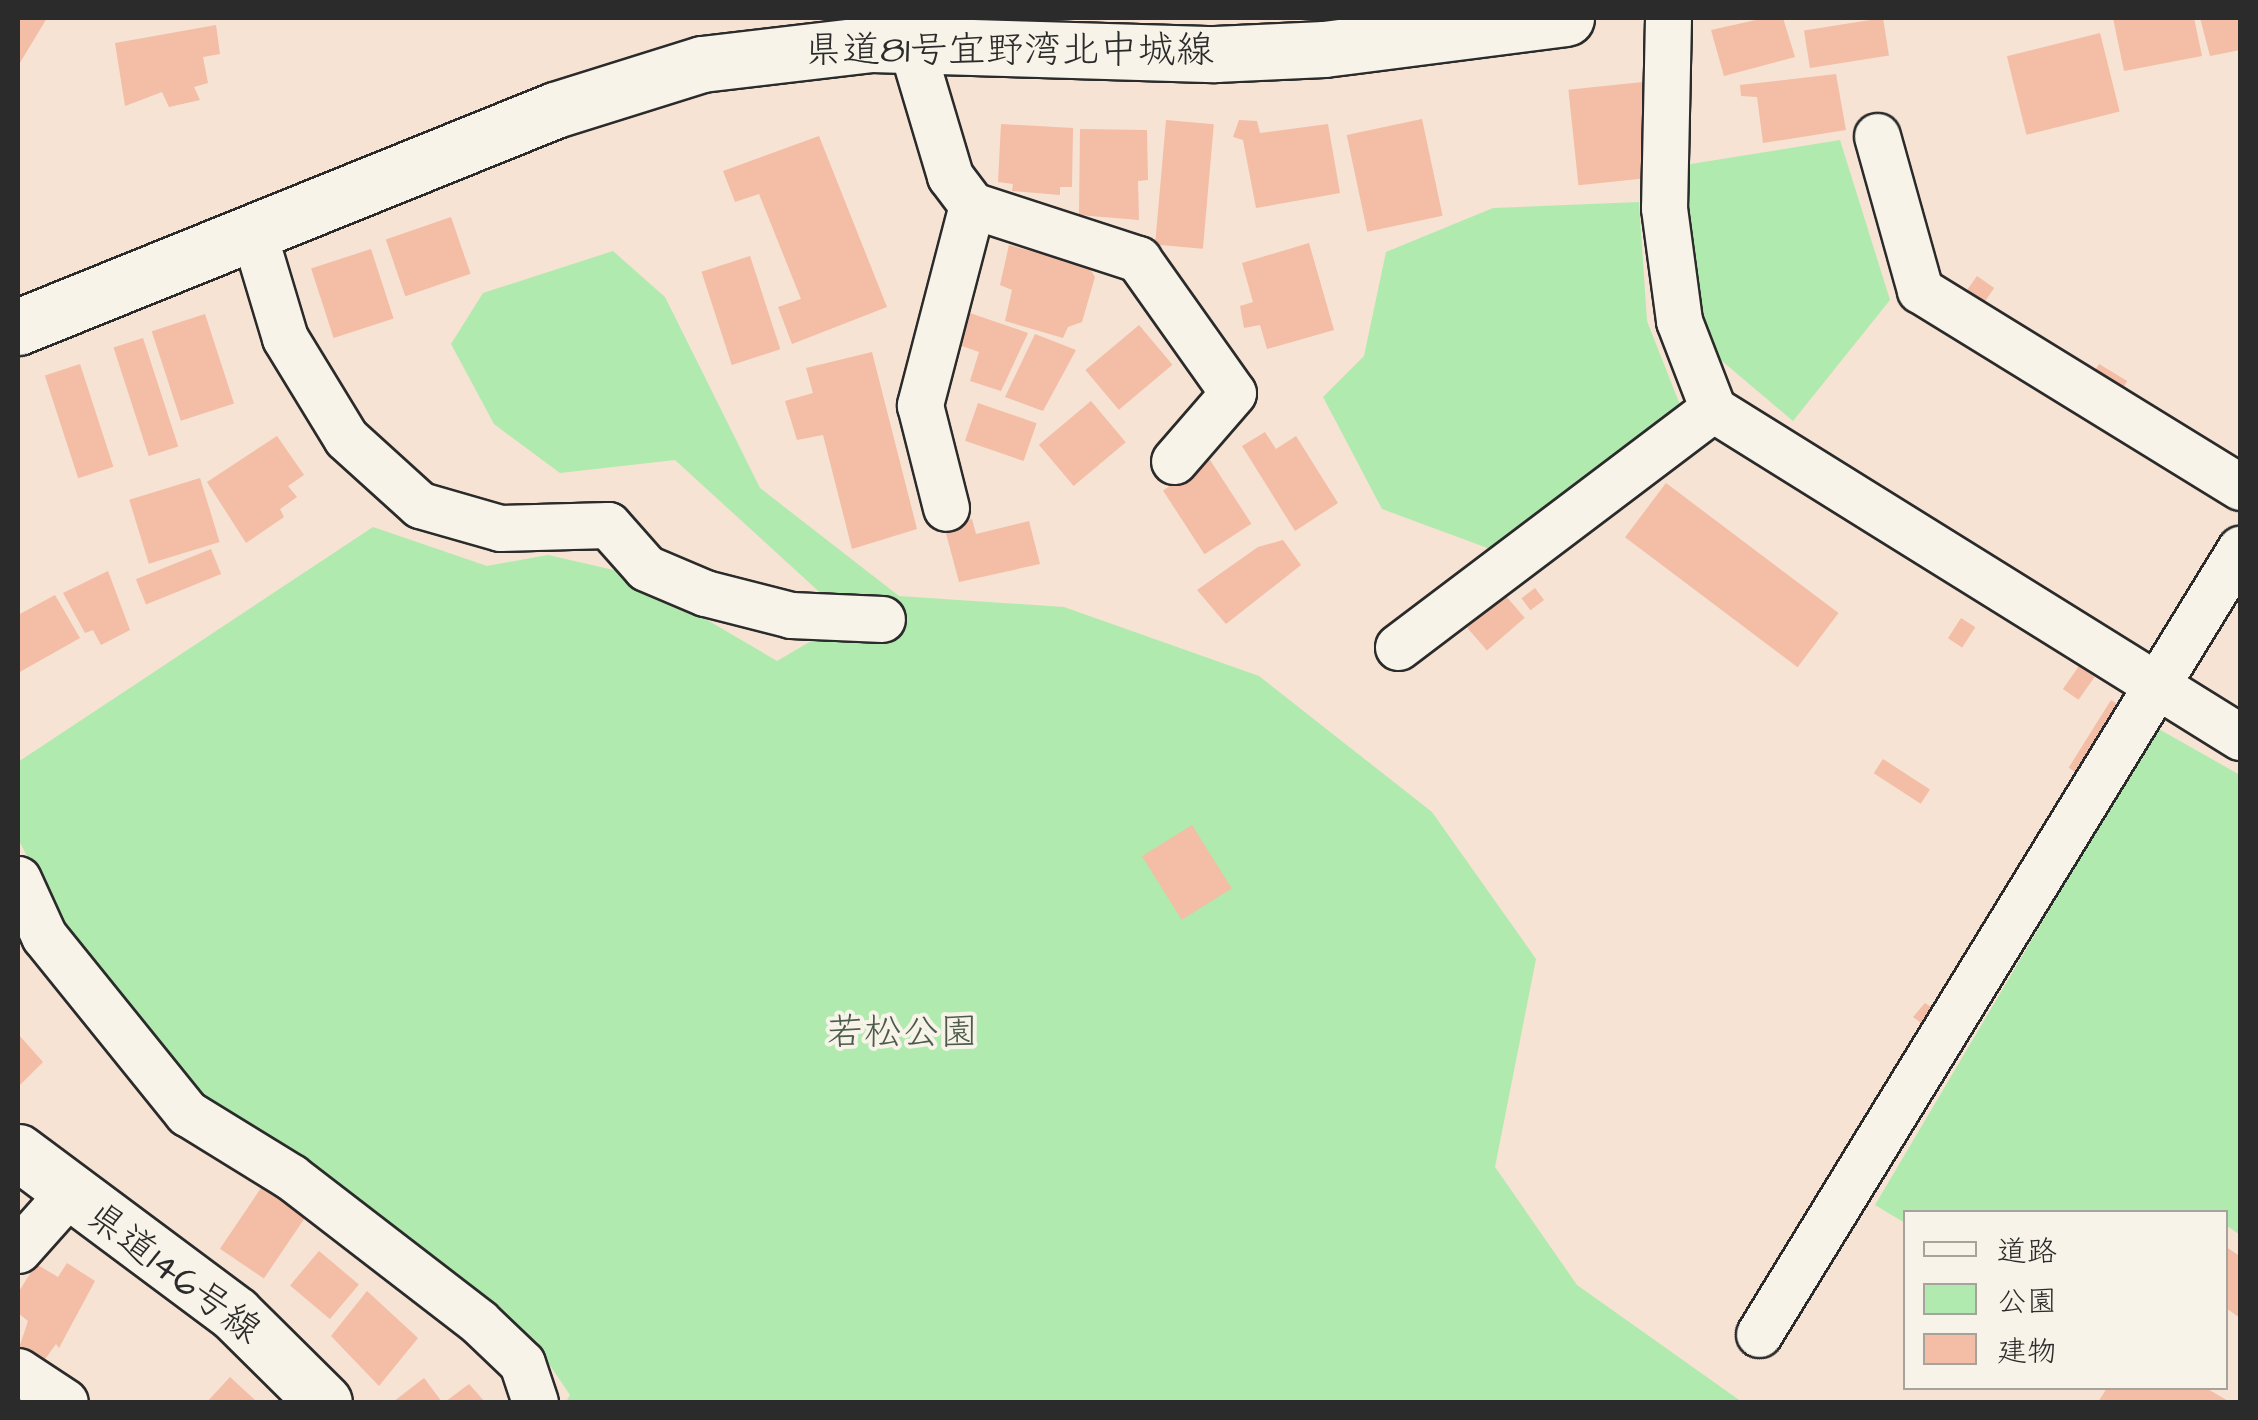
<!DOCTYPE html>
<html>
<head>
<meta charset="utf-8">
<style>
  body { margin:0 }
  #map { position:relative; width:2258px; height:1420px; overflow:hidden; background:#f6e3d4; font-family:"Architects Daughter","Klee One",sans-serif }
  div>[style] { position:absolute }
  .green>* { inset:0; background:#b0eaae }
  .building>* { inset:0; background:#f3bda6; transform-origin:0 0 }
  .roads { filter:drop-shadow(2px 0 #2b2b2b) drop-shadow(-2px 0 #2b2b2b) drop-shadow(0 2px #2b2b2b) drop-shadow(0 -2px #2b2b2b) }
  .minor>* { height:45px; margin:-22.5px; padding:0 22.5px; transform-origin:22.5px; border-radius:22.5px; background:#f7f3e8 }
  .major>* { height:55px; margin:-27.5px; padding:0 27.5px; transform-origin:27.5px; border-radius:27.5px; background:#f7f3e8 }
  span { translate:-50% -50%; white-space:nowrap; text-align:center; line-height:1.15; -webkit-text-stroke:8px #f7f3e8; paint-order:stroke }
  .street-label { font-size:38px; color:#2b2b2b }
  .park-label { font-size:38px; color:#4c5b4c }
  .frame { position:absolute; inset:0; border:20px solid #2b2b2b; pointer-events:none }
  .legend { position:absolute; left:1903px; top:1210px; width:325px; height:180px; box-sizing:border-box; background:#f7f3e8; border:2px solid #a5a39c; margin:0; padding:12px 18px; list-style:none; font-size:30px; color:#2b2b2b }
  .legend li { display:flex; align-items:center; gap:20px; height:50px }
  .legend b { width:50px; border:2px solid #a5a39c }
</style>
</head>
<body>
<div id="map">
  <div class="green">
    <i style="clip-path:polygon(1840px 140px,1890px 300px,1793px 421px,1709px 350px,1688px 257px,1678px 166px)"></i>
    <i style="clip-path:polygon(1639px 202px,1647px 321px,1684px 415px,1501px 553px,1382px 509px,1323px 397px,1364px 356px,1386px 252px,1493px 208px)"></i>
    <i style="clip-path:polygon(613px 251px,665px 297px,760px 488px,899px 596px,1064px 607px,1259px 676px,1432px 812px,1536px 959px,1495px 1167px,1577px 1285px,1742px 1402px,566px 1402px,570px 1395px,535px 1343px,289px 1164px,223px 1142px,75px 946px,18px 839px,18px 762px,373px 527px,487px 566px,548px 555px,627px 573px,777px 661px,849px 619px,675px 460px,560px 473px,494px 424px,451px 344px,483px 293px)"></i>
    <i style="clip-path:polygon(2157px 728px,2240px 775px,2240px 1235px,2226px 1225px,2226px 1212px,1906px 1212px,1905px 1223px,1875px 1205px)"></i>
  </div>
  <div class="building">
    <i style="clip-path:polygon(18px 18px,47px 18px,18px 66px)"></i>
    <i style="clip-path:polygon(1765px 18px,1783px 18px,1795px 57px,1724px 76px,1711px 30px)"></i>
    <i style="left:1883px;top:18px;width:38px;height:80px;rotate:81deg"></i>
    <i style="clip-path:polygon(2113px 18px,2194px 18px,2202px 56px,2124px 71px)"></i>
    <i style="clip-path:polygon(2200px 18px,2240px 18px,2240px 50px,2210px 56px)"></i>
    <i style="clip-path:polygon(216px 25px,220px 54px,203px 57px,208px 83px,194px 87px,200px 100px,169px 107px,162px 92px,125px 106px,115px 43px)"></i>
    <i style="left:2100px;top:33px;width:81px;height:96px;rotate:76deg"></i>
    <i style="clip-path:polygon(1836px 74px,1846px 130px,1763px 143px,1757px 97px,1741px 96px,1740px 85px)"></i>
    <i style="left:1643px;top:82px;width:96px;height:75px;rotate:84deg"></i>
    <i style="left:1422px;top:119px;width:99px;height:77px;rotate:78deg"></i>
    <i style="left:1166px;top:120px;width:48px;height:125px;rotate:5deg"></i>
    <i style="clip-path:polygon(1239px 120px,1257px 121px,1260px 133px,1328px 124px,1340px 193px,1256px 208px,1243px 140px,1233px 137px)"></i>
    <i style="clip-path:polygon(1001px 124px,1073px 128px,1072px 187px,1060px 187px,1060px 195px,1012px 191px,1013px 184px,998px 182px)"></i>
    <i style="clip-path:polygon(1080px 129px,1147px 130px,1148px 180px,1138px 181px,1139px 220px,1079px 215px)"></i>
    <i style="clip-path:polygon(819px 136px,887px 307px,792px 344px,778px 307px,801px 299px,759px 194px,735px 202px,723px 171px)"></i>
    <i style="left:451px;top:217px;width:60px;height:69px;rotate:71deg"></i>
    <i style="clip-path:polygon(1309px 243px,1334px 330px,1267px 349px,1260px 325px,1244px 328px,1240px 306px,1253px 302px,1242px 263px)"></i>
    <i style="clip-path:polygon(1009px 245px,1089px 267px,1095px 277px,1082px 322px,1068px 327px,1063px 338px,1005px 321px,1012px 290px,1000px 285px)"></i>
    <i style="left:371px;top:249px;width:73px;height:63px;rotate:72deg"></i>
    <i style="left:750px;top:256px;width:98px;height:51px;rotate:72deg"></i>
    <i style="left:1977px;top:276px;width:21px;height:30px;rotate:35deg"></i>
    <i style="clip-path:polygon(967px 312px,1028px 333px,1001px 391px,970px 381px,979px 352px,956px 344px)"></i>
    <i style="left:205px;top:314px;width:94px;height:56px;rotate:72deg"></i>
    <i style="left:1139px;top:325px;width:52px;height:70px;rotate:50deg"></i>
    <i style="clip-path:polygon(1035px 334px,1076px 350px,1043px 411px,1005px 397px)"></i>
    <i style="left:143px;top:338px;width:114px;height:31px;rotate:72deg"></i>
    <i style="clip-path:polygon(872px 352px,917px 529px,852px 549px,823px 435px,797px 440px,785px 401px,813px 393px,806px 368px)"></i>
    <i style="left:80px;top:364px;width:108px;height:37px;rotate:72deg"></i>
    <i style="left:2099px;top:364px;width:33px;height:21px;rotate:31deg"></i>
    <i style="left:1091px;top:401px;width:54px;height:68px;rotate:50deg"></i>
    <i style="left:978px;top:403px;width:62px;height:40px;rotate:19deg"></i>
    <i style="clip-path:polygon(1265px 432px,1276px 449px,1296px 436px,1338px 503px,1295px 531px,1242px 446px)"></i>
    <i style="clip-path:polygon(277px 436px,304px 475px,288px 486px,297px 497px,280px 509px,284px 517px,246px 543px,207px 482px)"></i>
    <i style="left:1210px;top:460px;width:76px;height:56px;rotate:57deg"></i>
    <i style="left:200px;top:478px;width:67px;height:74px;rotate:73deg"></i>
    <i style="left:1666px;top:483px;width:216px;height:68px;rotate:37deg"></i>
    <i style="clip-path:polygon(972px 519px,976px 534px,1029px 521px,1040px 564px,959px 582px,944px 526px)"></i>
    <i style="clip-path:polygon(1283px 540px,1301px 565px,1226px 624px,1197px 590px,1258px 547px)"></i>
    <i style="left:211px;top:549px;width:27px;height:81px;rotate:68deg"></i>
    <i style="clip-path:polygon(108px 571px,130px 630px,101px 645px,93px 630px,85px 633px,63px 593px)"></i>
    <i style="left:1535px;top:588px;width:15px;height:17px;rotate:53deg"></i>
    <i style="clip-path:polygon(55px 595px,80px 638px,18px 673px,18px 615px)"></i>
    <i style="left:1505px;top:595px;width:30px;height:50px;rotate:49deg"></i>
    <i style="left:1961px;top:618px;width:17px;height:24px;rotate:33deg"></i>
    <i style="left:2079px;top:666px;width:19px;height:28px;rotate:35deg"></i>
    <i style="left:2111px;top:700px;width:19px;height:80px;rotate:32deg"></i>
    <i style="left:1883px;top:759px;width:56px;height:17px;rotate:33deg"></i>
    <i style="left:1192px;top:825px;width:75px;height:59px;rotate:58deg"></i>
    <i style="clip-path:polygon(1925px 1003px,1945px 1016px,1934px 1033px,1913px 1017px)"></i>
    <i style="clip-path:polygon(18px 1034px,43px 1062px,18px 1087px)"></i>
    <i style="left:263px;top:1185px;width:53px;height:77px;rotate:34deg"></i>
    <i style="clip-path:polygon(2226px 1247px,2240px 1256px,2240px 1318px,2226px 1308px)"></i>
    <i style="left:319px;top:1251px;width:52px;height:45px;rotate:40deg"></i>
    <i style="clip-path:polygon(67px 1263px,95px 1281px,59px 1348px,56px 1344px,40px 1366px,18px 1351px,28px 1321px,18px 1313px,18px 1293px,36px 1264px,58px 1277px)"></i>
    <i style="clip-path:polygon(367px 1291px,418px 1338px,379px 1386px,331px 1336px)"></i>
    <i style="clip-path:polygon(230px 1377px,257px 1402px,207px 1402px)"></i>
    <i style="clip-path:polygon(424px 1378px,442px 1402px,393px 1402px)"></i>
    <i style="clip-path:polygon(469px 1384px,485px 1402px,445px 1402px)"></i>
    <i style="clip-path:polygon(2107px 1388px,2206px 1388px,2230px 1402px,2098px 1402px)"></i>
  </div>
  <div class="roads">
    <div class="minor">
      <i style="left:1668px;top:18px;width:190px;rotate:91.2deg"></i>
      <i style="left:1664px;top:208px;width:114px;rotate:82.4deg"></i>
      <i style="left:1679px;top:321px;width:94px;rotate:68.9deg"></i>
      <i style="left:1713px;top:409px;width:621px;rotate:31.9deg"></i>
      <i style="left:911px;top:45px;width:137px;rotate:73.4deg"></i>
      <i style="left:950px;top:176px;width:36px;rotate:53deg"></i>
      <i style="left:972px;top:205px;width:207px;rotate:104.6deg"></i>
      <i style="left:920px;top:405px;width:106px;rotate:75.8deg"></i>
      <i style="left:1877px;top:136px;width:160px;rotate:74.4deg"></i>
      <i style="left:1920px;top:290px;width:376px;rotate:31.6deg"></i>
      <i style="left:972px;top:205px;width:175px;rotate:18deg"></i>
      <i style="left:1138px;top:259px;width:164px;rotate:54.7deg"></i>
      <i style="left:1233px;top:393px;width:90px;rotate:130.9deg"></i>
      <i style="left:252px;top:228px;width:115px;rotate:73.3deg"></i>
      <i style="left:285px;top:338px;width:117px;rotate:58.6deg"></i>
      <i style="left:346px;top:438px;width:100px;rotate:42.2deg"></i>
      <i style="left:420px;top:505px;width:83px;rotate:16deg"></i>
      <i style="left:500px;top:528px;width:108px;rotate:-1.6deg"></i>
      <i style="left:608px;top:525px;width:57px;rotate:48.5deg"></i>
      <i style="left:646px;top:568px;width:64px;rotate:23deg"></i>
      <i style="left:705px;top:593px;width:89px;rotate:14.3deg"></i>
      <i style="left:791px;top:615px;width:91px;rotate:2.5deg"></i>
      <i style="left:1398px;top:647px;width:395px;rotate:-37.1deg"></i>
      <i style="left:18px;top:879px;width:63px;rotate:65.5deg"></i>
      <i style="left:44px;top:936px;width:228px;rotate:51.1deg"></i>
      <i style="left:187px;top:1113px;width:122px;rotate:31.6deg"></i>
      <i style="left:291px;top:1177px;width:237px;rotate:37.6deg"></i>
      <i style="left:479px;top:1322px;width:59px;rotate:43.6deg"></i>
      <i style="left:522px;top:1363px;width:41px;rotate:71.6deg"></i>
      <i style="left:18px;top:1250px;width:74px;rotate:-48.3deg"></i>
      <i style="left:1759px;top:1334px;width:921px;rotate:-58.5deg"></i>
      <i style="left:18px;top:1371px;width:56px;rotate:33.4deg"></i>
    </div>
    <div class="major">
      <i style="left:18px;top:327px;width:579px;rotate:-22deg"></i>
      <i style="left:555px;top:110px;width:154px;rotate:-17.4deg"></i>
      <i style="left:702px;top:64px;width:171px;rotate:-6.7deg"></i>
      <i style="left:872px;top:44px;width:343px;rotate:1.7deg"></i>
      <i style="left:1215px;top:54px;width:109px;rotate:-2.6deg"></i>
      <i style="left:1324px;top:49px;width:244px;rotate:-7.3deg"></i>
      <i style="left:18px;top:1152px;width:271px;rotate:36.7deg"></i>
      <i style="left:235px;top:1314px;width:125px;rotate:44.7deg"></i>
    </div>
  </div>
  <div class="street-label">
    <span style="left:1009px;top:52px">県道81号宜野湾北中城線</span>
    <span style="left:173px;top:1274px;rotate:37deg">県道146号線</span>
  </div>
  <div class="park-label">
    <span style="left:902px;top:1034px">若松公園</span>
  </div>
  <div class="frame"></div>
  <ul class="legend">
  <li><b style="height:12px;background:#f7f3e8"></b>道路</li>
  <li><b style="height:28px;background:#b0eaae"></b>公園</li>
  <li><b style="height:28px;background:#f3bda6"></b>建物</li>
  </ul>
</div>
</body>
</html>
